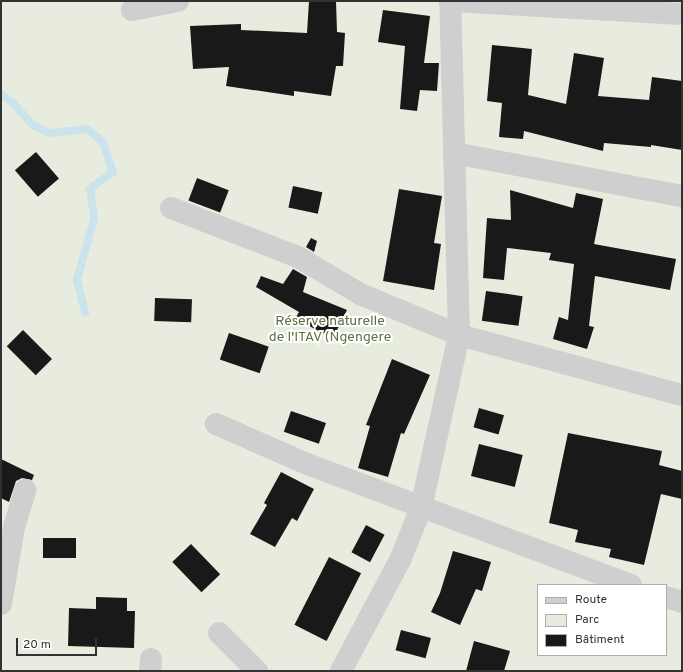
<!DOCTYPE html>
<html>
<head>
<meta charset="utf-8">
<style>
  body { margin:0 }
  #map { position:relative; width:683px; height:672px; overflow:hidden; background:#fff; font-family:Overpass,sans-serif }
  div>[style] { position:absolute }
  .green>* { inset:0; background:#e7ecde }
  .stream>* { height:8px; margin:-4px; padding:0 4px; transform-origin:4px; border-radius:4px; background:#cbe4ec }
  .building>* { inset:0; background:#191919; transform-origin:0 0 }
  .minor>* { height:22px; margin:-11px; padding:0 11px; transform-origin:11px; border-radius:11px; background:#cfcfcf }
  span { translate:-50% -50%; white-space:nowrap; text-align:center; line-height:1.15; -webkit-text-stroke:4px #fff; paint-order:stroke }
  .park-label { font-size:14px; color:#5c6f3f }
  .frame { position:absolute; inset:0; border:2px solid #323232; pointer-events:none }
  .legend { position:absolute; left:537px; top:584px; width:130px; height:72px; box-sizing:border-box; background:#fff; border:1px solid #adadad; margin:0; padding:5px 7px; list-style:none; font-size:12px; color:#323232 }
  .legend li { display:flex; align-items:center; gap:8px; height:20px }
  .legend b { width:20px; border:1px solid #adadad }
  .scale { position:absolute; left:16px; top:638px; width:81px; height:18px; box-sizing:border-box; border:2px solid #323232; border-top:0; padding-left:5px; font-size:12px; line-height:14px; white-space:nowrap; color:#323232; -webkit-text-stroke:3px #fff; paint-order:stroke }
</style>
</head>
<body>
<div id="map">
  <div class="green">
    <i style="clip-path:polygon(evenodd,1px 1px,682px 1px,682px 671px,1px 671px,1px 1px,538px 585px,666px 585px,666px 655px,538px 655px,538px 585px)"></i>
  </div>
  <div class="stream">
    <i style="left:1px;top:94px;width:15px;rotate:37deg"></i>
    <i style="left:13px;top:103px;width:30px;rotate:48deg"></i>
    <i style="left:33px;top:125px;width:18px;rotate:27deg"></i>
    <i style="left:49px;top:133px;width:38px;rotate:-6deg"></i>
    <i style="left:87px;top:129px;width:21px;rotate:39deg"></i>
    <i style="left:103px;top:142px;width:32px;rotate:72deg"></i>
    <i style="left:113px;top:172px;width:29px;rotate:144deg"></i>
    <i style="left:90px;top:189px;width:30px;rotate:82deg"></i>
    <i style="left:94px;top:219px;width:63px;rotate:105.6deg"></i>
    <i style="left:77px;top:280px;width:34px;rotate:76deg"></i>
  </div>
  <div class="building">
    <i style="clip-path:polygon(309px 1px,336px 1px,337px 32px,345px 33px,343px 66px,336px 66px,331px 96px,294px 91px,294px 96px,226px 86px,229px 67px,193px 69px,190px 26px,241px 24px,241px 30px,307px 33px)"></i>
    <i style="clip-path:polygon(383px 10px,430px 16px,424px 63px,439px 63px,437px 91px,420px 90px,417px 111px,400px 109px,405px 46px,378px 42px)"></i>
    <i style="clip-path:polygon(492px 45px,532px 49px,528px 95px,566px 104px,574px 53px,604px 58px,598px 96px,649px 100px,652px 77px,682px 81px,682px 150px,651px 145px,651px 147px,604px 143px,603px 151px,524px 131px,523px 139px,499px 137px,502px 103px,487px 101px)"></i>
    <i style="left:36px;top:152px;width:35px;height:28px;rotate:49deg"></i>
    <i style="left:197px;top:178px;width:34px;height:24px;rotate:21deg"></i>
    <i style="left:293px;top:186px;width:30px;height:22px;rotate:12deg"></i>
    <i style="clip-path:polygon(399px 189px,442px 196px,434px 243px,441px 244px,434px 290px,383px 281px)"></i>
    <i style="clip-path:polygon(510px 190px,573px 208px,576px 193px,603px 199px,594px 244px,676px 259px,670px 290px,595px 276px,589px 326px,594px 327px,587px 349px,553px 339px,559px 317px,568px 320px,574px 264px,549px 260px,551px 253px,507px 248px,504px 280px,483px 278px,487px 218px,511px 220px)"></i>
    <i style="clip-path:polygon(311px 238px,317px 241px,314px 252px,306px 247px)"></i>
    <i style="clip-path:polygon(293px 269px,307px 277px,303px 292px,347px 310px,333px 338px,295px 319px,299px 312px,256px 287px,261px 276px,283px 284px)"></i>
    <i style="left:486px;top:291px;width:37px;height:30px;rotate:8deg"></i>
    <i style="left:155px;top:298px;width:37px;height:23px;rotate:2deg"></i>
    <i style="left:23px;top:330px;width:41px;height:23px;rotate:45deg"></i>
    <i style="left:229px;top:333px;width:42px;height:28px;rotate:19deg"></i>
    <i style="clip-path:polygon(392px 359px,430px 375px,404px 434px,401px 433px,388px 477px,358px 468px,370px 426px,366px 425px)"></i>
    <i style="left:479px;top:408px;width:26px;height:20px;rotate:16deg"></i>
    <i style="left:291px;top:411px;width:37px;height:22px;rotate:19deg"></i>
    <i style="clip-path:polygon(568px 433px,662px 451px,659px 465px,682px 471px,682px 499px,661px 494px,644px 565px,609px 557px,611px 549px,575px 542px,578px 530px,549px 523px)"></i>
    <i style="left:479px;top:444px;width:45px;height:33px;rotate:14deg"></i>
    <i style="clip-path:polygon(1px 459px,34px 475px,32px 480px,22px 478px,16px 481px,9px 502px,1px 498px)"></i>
    <i style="clip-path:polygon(281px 472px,314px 489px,297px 521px,292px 518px,275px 547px,250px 534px,267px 505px,264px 503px)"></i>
    <i style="left:366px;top:525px;width:21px;height:31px;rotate:28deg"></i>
    <i style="left:76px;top:538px;width:20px;height:33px;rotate:90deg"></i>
    <i style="left:191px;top:544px;width:42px;height:26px;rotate:46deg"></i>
    <i style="clip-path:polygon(453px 551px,491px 562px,482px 591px,476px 589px,460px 625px,431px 612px,440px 593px)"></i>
    <i style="left:329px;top:557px;width:36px;height:76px;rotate:27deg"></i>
    <i style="clip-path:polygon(96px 597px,127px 598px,127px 611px,135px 611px,134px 648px,68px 646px,69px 608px,96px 609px)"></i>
    <i style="left:401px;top:630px;width:31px;height:21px;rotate:15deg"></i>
    <i style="clip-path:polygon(474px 641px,510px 651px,504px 671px,466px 671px)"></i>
  </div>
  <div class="minor">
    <i style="left:450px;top:1px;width:232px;rotate:3.2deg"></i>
    <i style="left:132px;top:10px;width:47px;rotate:-11.1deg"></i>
    <i style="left:454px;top:153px;width:232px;rotate:10.7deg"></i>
    <i style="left:171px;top:208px;width:136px;rotate:21.1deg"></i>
    <i style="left:298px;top:257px;width:72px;rotate:30.8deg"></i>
    <i style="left:360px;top:294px;width:107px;rotate:22.5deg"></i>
    <i style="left:459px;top:335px;width:231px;rotate:15.1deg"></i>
    <i style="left:216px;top:424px;width:99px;rotate:23.7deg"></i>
    <i style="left:307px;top:464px;width:346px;rotate:20.5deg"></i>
    <i style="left:666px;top:597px;width:17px;rotate:17deg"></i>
    <i style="left:1px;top:604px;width:78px;rotate:-80.4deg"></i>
    <i style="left:14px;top:527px;width:39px;rotate:-73deg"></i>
    <i style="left:219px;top:633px;width:54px;rotate:45deg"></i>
    <i style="left:150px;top:671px;width:12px;rotate:-85deg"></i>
    <i style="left:341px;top:671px;width:128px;rotate:-62deg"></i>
    <i style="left:401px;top:558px;width:54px;rotate:-68.2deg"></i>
    <i style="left:421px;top:508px;width:177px;rotate:-77.6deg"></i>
    <i style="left:459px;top:335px;width:334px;rotate:-91.5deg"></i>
  </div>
  <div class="park-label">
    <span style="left:330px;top:330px">Réserve naturelle<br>de l'ITAV (Ngengere</span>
  </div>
  <div class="frame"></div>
  <ul class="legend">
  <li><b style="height:5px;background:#cfcfcf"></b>Route</li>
  <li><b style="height:11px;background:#e7ecde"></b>Parc</li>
  <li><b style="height:11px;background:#191919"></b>Bâtiment</li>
  </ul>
  <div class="scale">20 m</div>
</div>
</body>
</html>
